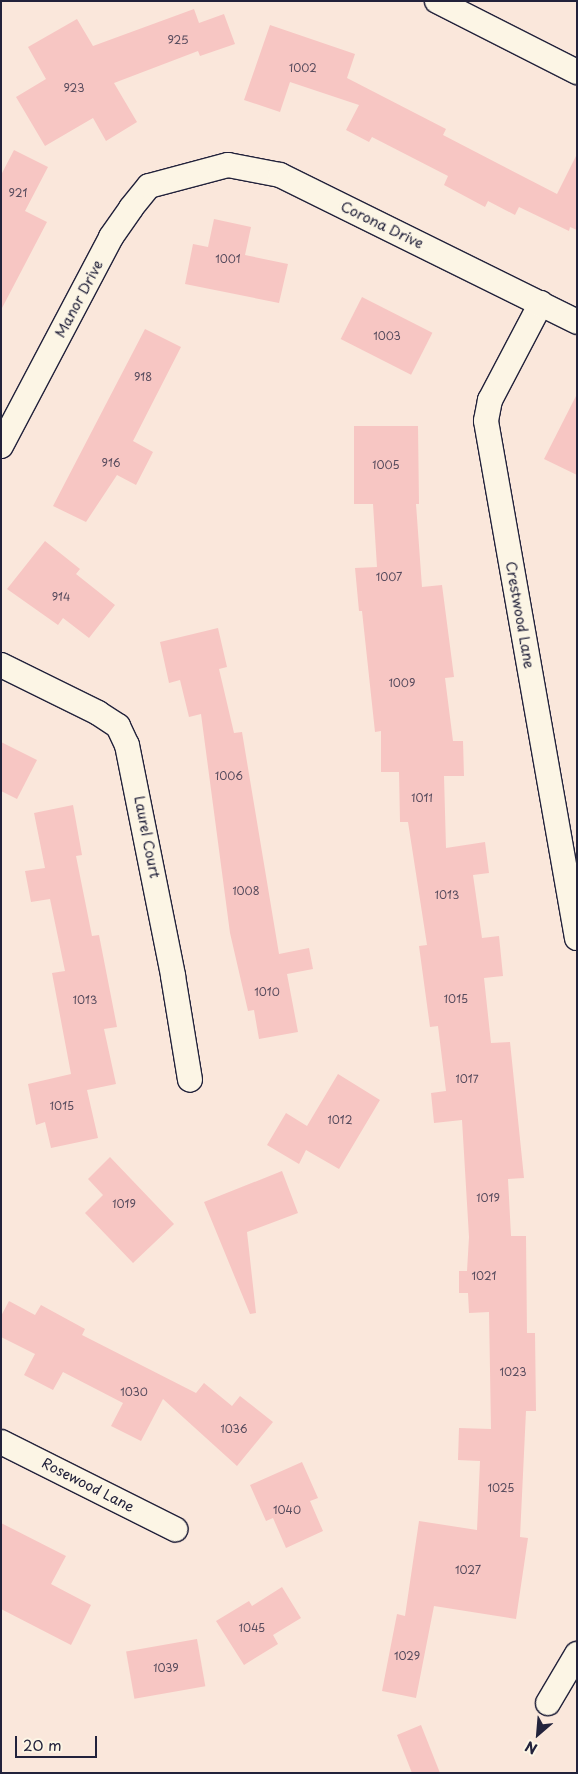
<!DOCTYPE html>
<html>
<head>
<meta charset="utf-8">
<style>
  body { margin:0 }
  #map { position:relative; width:578px; height:1774px; overflow:hidden; background:#fae7db; font-family:"Playpen Sans",sans-serif }
  div>[style] { position:absolute }
  .building>* { inset:0; background:#f7c6c3; transform-origin:0 0 }
  .roads { filter:drop-shadow(1px 0 #22223b) drop-shadow(-1px 0 #22223b) drop-shadow(0 1px #22223b) drop-shadow(0 -1px #22223b) }
  .street>* { height:24px; margin:-12px; padding:0 12px; transform-origin:12px; border-radius:12px; background:#fcf5e5 }
  span { translate:-50% -50%; white-space:nowrap; text-align:center; line-height:1.15; -webkit-text-stroke:4.5px #fcf5e5; paint-order:stroke }
  .number-label { font-size:11px; color:#574b5d }
  .number-label span { -webkit-text-stroke-width:0 }
  .street-label { font-size:14px; color:#22223b }
  .frame { position:absolute; inset:0; border:2px solid #22223b; pointer-events:none }
  .north { position:absolute; left:513px; top:1709px; width:50px; height:50px; -webkit-text-stroke:4px #fcf5e5; paint-order:stroke; rotate:207deg; font-size:14px; font-weight:700; line-height:20px; text-align:center; color:#22223b }
  .north::after { content:''; display:block; margin:auto; width:18px; height:22px; background:#22223b; clip-path:polygon(50% 0,100% 100%,50% 72%,0 100%) }
  .scale { position:absolute; left:15px; top:1736px; width:82px; height:22px; box-sizing:border-box; border:2px solid #22223b; border-top:0; padding-left:6px; font-size:15px; line-height:18px; white-space:nowrap; color:#22223b; -webkit-text-stroke:4px #fcf5e5; paint-order:stroke }
</style>
</head>
<body>
<div id="map">
  <div class="building">
    <i style="clip-path:polygon(194px 9px,199px 23px,224px 14px,235px 44px,200px 56px,198px 51px,114px 83px,137px 122px,106px 141px,93px 118px,45px 146px,16px 97px,46px 79px,28px 47px,77px 19px,93px 46px)"></i>
    <i style="clip-path:polygon(270px 25px,355px 54px,347px 78px,446px 129px,443px 135px,557px 194px,577px 154px,577px 230px,570px 227px,569px 231px,519px 207px,515px 215px,488px 201px,485px 207px,444px 185px,448px 176px,372px 137px,369px 142px,346px 130px,359px 105px,290px 82px,280px 112px,244px 100px)"></i>
    <i style="clip-path:polygon(14px 150px,48px 167px,25px 211px,47px 222px,1px 310px,1px 175px)"></i>
    <i style="clip-path:polygon(214px 219px,251px 227px,245px 255px,288px 264px,279px 303px,185px 284px,193px 244px,208px 247px)"></i>
    <i style="left:362px;top:297px;width:79px;height:47px;rotate:27deg"></i>
    <i style="clip-path:polygon(145px 329px,181px 347px,133px 441px,153px 452px,136px 485px,117px 475px,86px 522px,53px 506px)"></i>
    <i style="clip-path:polygon(577px 394px,577px 475px,544px 459px)"></i>
    <i style="clip-path:polygon(354px 426px,418px 426px,419px 504px,416px 504px,422px 587px,442px 585px,454px 677px,445px 678px,453px 741px,463px 741px,464px 776px,444px 776px,446px 848px,485px 842px,489px 873px,473px 875px,482px 938px,499px 936px,503px 976px,484px 978px,491px 1043px,510px 1042px,524px 1178px,508px 1179px,511px 1236px,526px 1236px,527px 1333px,535px 1333px,536px 1411px,526px 1411px,520px 1537px,528px 1538px,516px 1619px,434px 1606px,416px 1698px,382px 1691px,397px 1614px,405px 1616px,419px 1521px,477px 1530px,480px 1461px,458px 1460px,459px 1428px,491px 1429px,489px 1312px,469px 1313px,468px 1293px,459px 1293px,459px 1271px,467px 1271px,469px 1237px,462px 1120px,434px 1123px,431px 1093px,446px 1091px,438px 1026px,430px 1027px,419px 946px,427px 945px,408px 822px,400px 822px,399px 772px,381px 772px,381px 731px,375px 732px,362px 611px,359px 611px,355px 568px,377px 567px,373px 504px,354px 504px)"></i>
    <i style="clip-path:polygon(45px 541px,80px 569px,76px 574px,115px 605px,89px 638px,63px 618px,58px 625px,7px 589px)"></i>
    <i style="clip-path:polygon(218px 628px,227px 667px,219px 669px,234px 733px,242px 732px,279px 954px,309px 948px,313px 969px,287px 974px,298px 1032px,259px 1039px,254px 1010px,248px 1011px,230px 933px,201px 714px,189px 717px,180px 680px,169px 683px,160px 642px)"></i>
    <i style="clip-path:polygon(1px 742px,37px 760px,17px 799px,1px 791px)"></i>
    <i style="clip-path:polygon(73px 805px,82px 855px,76px 856px,92px 936px,99px 935px,117px 1027px,104px 1029px,116px 1084px,87px 1090px,98px 1138px,51px 1148px,45px 1122px,36px 1125px,28px 1084px,71px 1074px,52px 973px,65px 971px,50px 899px,31px 902px,25px 871px,45px 868px,34px 813px)"></i>
    <i style="clip-path:polygon(338px 1074px,380px 1100px,339px 1169px,306px 1150px,299px 1164px,267px 1145px,286px 1113px,307px 1126px)"></i>
    <i style="clip-path:polygon(110px 1157px,174px 1224px,133px 1263px,85px 1213px,103px 1195px,88px 1179px)"></i>
    <i style="clip-path:polygon(282px 1171px,298px 1213px,247px 1232px,256px 1313px,250px 1314px,204px 1202px)"></i>
    <i style="clip-path:polygon(9px 1301px,35px 1315px,41px 1305px,85px 1329px,82px 1335px,196px 1393px,204px 1383px,232px 1406px,240px 1396px,273px 1422px,237px 1466px,163px 1399px,141px 1441px,111px 1426px,123px 1403px,63px 1372px,53px 1390px,24px 1375px,35px 1354px,1px 1337px,1px 1316px)"></i>
    <i style="clip-path:polygon(302px 1462px,318px 1498px,310px 1501px,323px 1531px,286px 1548px,273px 1518px,266px 1521px,250px 1485px)"></i>
    <i style="clip-path:polygon(1px 1523px,66px 1556px,51px 1584px,91px 1605px,71px 1645px,1px 1609px)"></i>
    <i style="clip-path:polygon(282px 1587px,301px 1618px,273px 1635px,278px 1644px,244px 1665px,216px 1621px,249px 1601px,252px 1606px)"></i>
    <i style="left:197px;top:1639px;width:48px;height:72px;rotate:80deg"></i>
    <i style="clip-path:polygon(421px 1725px,440px 1773px,412px 1773px,397px 1735px)"></i>
  </div>
  <div class="roads">
    <div class="street">
      <i style="left:437px;top:1px;width:157px;rotate:26.9deg"></i>
      <i style="left:541px;top:303px;width:110px;rotate:117.7deg"></i>
      <i style="left:490px;top:400px;width:21px;rotate:101deg"></i>
      <i style="left:486px;top:421px;width:525px;rotate:80.02deg"></i>
      <i style="left:1px;top:446px;width:236px;rotate:-62.2deg"></i>
      <i style="left:111px;top:237px;width:35px;rotate:-55deg"></i>
      <i style="left:131px;top:208px;width:28px;rotate:-51deg"></i>
      <i style="left:149px;top:186px;width:82px;rotate:-14.9deg"></i>
      <i style="left:228px;top:165px;width:53px;rotate:10.9deg"></i>
      <i style="left:280px;top:175px;width:331px;rotate:26.3deg"></i>
      <i style="left:1px;top:665px;width:108px;rotate:26.3deg"></i>
      <i style="left:98px;top:713px;width:24px;rotate:33deg"></i>
      <i style="left:118px;top:726px;width:21px;rotate:65deg"></i>
      <i style="left:127px;top:745px;width:236px;rotate:78.7deg"></i>
      <i style="left:173px;top:976px;width:105px;rotate:80.7deg"></i>
      <i style="left:1px;top:1442px;width:195px;rotate:26.6deg"></i>
      <i style="left:548px;top:1703px;width:57px;rotate:-59.4deg"></i>
    </div>
  </div>
  <div class="number-label">
    <span style="left:178px;top:40px">925</span>
    <span style="left:303px;top:68px">1002</span>
    <span style="left:74px;top:88px">923</span>
    <span style="left:18px;top:193px">921</span>
    <span style="left:228px;top:259px">1001</span>
    <span style="left:387px;top:336px">1003</span>
    <span style="left:143px;top:377px">918</span>
    <span style="left:111px;top:463px">916</span>
    <span style="left:386px;top:465px">1005</span>
    <span style="left:389px;top:577px">1007</span>
    <span style="left:61px;top:597px">914</span>
    <span style="left:402px;top:683px">1009</span>
    <span style="left:229px;top:776px">1006</span>
    <span style="left:422px;top:798px">1011</span>
    <span style="left:246px;top:891px">1008</span>
    <span style="left:447px;top:895px">1013</span>
    <span style="left:267px;top:992px">1010</span>
    <span style="left:456px;top:999px">1015</span>
    <span style="left:85px;top:1000px">1013</span>
    <span style="left:467px;top:1079px">1017</span>
    <span style="left:62px;top:1106px">1015</span>
    <span style="left:340px;top:1120px">1012</span>
    <span style="left:488px;top:1198px">1019</span>
    <span style="left:124px;top:1204px">1019</span>
    <span style="left:484px;top:1276px">1021</span>
    <span style="left:513px;top:1372px">1023</span>
    <span style="left:134px;top:1392px">1030</span>
    <span style="left:234px;top:1429px">1036</span>
    <span style="left:501px;top:1488px">1025</span>
    <span style="left:287px;top:1510px">1040</span>
    <span style="left:468px;top:1570px">1027</span>
    <span style="left:252px;top:1628px">1045</span>
    <span style="left:407px;top:1656px">1029</span>
    <span style="left:166px;top:1668px">1039</span>
  </div>
  <div class="street-label">
    <span style="left:382px;top:225px;rotate:26deg">Corona Drive</span>
    <span style="left:79px;top:299px;rotate:-62deg">Manor Drive</span>
    <span style="left:520px;top:615px;rotate:80deg">Crestwood Lane</span>
    <span style="left:147px;top:837px;rotate:79deg">Laurel Court</span>
    <span style="left:88px;top:1485px;rotate:27deg">Rosewood Lane</span>
  </div>
  <div class="frame"></div>
  <div class="north">N</div>
  <div class="scale">20 m</div>
</div>
</body>
</html>
